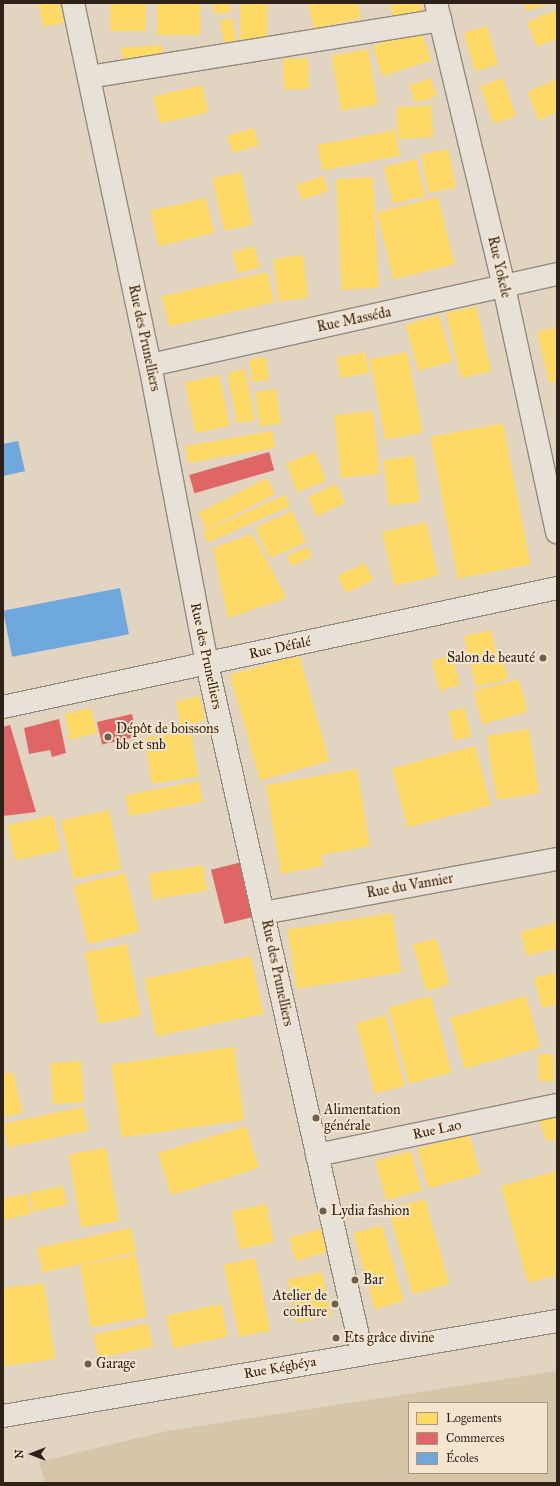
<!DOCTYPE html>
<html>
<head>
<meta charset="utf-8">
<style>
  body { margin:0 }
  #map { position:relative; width:560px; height:1486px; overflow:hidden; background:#e1d4c1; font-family:"IM FELL Great Primer",serif }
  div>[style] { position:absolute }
  .green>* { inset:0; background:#d7c5aa }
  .homes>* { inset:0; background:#ffd966; transform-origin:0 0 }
  .shops>* { inset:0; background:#e06666; transform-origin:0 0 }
  .schools>* { inset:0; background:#6fa8dc; transform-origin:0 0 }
  .roads { filter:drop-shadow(1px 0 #938a7e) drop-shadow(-1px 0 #938a7e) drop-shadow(0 1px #938a7e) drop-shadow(0 -1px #938a7e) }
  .minor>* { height:22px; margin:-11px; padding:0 11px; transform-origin:11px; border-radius:11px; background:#e7e1d7 }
  .dots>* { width:11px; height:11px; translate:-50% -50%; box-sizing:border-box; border:2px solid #f5e5ce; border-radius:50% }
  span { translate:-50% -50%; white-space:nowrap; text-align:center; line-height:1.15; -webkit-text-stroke:4px #f5e5ce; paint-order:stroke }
  .street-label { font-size:14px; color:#2e2117 }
  .poi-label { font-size:14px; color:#2e2117 }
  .right { translate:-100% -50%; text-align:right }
  .left { translate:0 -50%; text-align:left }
  .frame { position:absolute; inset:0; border:4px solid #2e2117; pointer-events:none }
  .legend { position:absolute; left:408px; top:1402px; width:140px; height:72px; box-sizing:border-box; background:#f5e5ce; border:1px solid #a59785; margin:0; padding:5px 7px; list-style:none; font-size:12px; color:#2e2117 }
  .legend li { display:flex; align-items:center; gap:8px; height:20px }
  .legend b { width:20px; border:1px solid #a59785 }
  .north { position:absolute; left:12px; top:1434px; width:40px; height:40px; -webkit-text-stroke:3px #f5e5ce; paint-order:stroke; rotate:270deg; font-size:11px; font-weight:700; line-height:16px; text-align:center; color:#2e2117 }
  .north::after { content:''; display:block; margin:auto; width:14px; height:18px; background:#2e2117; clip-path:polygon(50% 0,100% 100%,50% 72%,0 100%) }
</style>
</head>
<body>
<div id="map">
  <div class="green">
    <i style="clip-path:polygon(evenodd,557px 1371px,557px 1483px,45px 1483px,39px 1462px,167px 1431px,557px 1371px,409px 1403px,547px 1403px,547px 1473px,409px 1473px,409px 1403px)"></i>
  </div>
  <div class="homes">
    <i style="clip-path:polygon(38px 3px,60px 3px,64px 23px,43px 27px)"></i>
    <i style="left:110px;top:3px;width:36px;height:28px"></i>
    <i style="left:157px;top:3px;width:43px;height:32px"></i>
    <i style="clip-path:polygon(212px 3px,230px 3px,231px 12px,214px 14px)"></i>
    <i style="left:240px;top:3px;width:27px;height:41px"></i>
    <i style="clip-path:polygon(308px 3px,358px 3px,361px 18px,314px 29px)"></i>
    <i style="clip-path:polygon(390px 3px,421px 3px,423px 14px,393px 19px)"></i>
    <i style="clip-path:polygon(524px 3px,551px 3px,526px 11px)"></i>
    <i style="clip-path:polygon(557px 10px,557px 39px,537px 47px,527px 22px)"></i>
    <i style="left:232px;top:18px;width:27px;height:12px;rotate:80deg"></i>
    <i style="left:487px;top:26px;width:40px;height:24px;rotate:74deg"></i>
    <i style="left:421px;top:30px;width:32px;height:51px;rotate:72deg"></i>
    <i style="left:162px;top:45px;width:16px;height:41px;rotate:86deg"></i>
    <i style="left:368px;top:49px;width:56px;height:37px;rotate:80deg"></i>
    <i style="left:308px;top:58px;width:31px;height:25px;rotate:88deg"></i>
    <i style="left:431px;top:78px;width:19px;height:23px;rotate:72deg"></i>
    <i style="left:503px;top:78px;width:40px;height:24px;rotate:71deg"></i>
    <i style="clip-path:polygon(557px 79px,557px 112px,539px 120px,527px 92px)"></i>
    <i style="left:202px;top:85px;width:28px;height:50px;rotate:77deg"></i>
    <i style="left:431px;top:105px;width:32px;height:35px;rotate:86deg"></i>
    <i style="left:254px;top:128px;width:18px;height:28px;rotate:74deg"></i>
    <i style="left:395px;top:130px;width:26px;height:79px;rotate:79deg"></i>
    <i style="left:448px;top:149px;width:39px;height:28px;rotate:78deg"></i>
    <i style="left:416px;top:159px;width:38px;height:33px;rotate:76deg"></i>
    <i style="left:241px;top:172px;width:54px;height:29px;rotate:78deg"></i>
    <i style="left:323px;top:176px;width:16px;height:28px;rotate:72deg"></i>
    <i style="left:373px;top:177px;width:111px;height:37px;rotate:87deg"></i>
    <i style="left:438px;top:197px;width:69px;height:63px;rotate:76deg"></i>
    <i style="left:206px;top:198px;width:36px;height:57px;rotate:77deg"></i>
    <i style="left:254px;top:246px;width:22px;height:23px;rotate:74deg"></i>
    <i style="left:303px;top:255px;width:43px;height:30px;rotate:83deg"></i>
    <i style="left:267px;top:272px;width:31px;height:108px;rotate:77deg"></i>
    <i style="left:476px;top:306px;width:67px;height:31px;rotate:77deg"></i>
    <i style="left:439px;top:315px;width:48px;height:35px;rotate:74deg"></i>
    <i style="clip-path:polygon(557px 327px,557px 381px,549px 383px,537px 332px)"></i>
    <i style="left:365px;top:352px;width:21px;height:29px;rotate:79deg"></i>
    <i style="left:407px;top:352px;width:82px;height:38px;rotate:79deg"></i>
    <i style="left:266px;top:357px;width:23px;height:17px;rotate:83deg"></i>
    <i style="left:245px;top:369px;width:52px;height:18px;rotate:79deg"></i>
    <i style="left:219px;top:375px;width:52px;height:35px;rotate:78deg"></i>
    <i style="left:276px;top:389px;width:35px;height:21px;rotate:82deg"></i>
    <i style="left:373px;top:411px;width:63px;height:39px;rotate:84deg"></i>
    <i style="left:503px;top:423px;width:144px;height:74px;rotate:79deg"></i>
    <i style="left:272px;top:431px;width:17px;height:88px;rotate:80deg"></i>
    <i style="left:315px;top:452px;width:31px;height:31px;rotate:69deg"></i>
    <i style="left:414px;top:456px;width:46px;height:31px;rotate:83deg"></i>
    <i style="left:267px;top:478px;width:18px;height:77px;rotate:63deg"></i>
    <i style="left:336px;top:484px;width:21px;height:31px;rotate:65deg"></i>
    <i style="left:285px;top:495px;width:12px;height:90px;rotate:66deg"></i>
    <i style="left:292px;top:511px;width:34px;height:40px;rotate:66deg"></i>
    <i style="left:426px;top:522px;width:55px;height:45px;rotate:77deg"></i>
    <i style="clip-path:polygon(252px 534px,287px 598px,228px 618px,213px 548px)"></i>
    <i style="left:308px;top:547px;width:11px;height:23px;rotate:68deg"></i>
    <i style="left:365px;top:563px;width:19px;height:30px;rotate:65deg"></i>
    <i style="left:491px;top:630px;width:28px;height:28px;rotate:77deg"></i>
    <i style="left:299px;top:655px;width:110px;height:72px;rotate:74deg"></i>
    <i style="left:452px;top:655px;width:31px;height:21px;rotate:75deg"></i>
    <i style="left:503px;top:657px;width:23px;height:33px;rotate:77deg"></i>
    <i style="left:519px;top:679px;width:34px;height:47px;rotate:75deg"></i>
    <i style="left:200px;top:696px;width:25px;height:25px;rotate:78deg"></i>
    <i style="left:91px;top:708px;width:26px;height:27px;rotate:77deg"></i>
    <i style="left:465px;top:708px;width:29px;height:17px;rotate:78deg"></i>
    <i style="left:529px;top:729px;width:65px;height:43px;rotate:81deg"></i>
    <i style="left:191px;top:731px;width:46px;height:47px;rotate:81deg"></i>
    <i style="left:475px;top:746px;width:61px;height:86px;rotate:75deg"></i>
    <i style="clip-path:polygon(357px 769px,370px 846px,321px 855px,323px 866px,281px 874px,266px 785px)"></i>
    <i style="left:199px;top:781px;width:21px;height:75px;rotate:79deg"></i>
    <i style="left:109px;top:810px;width:60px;height:49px;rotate:78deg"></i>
    <i style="left:53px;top:815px;width:36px;height:47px;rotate:77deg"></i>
    <i style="left:203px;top:865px;width:26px;height:55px;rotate:81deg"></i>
    <i style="left:125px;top:873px;width:60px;height:53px;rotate:76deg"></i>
    <i style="left:392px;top:913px;width:60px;height:106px;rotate:81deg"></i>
    <i style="clip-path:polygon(557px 922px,557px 948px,527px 956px,521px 932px)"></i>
    <i style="left:436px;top:938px;width:48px;height:24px;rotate:74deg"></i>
    <i style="left:127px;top:944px;width:73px;height:43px;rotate:79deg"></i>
    <i style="left:251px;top:956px;width:59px;height:109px;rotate:78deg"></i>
    <i style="clip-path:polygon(557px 972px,557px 1004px,542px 1008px,534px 978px)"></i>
    <i style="left:431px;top:996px;width:79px;height:44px;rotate:75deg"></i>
    <i style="left:526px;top:996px;width:53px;height:79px;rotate:74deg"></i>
    <i style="left:386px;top:1015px;width:73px;height:31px;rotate:75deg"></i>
    <i style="left:234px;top:1047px;width:74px;height:124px;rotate:82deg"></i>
    <i style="left:553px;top:1054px;width:27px;height:15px;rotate:88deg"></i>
    <i style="left:81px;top:1061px;width:41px;height:31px;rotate:86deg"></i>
    <i style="clip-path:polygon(13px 1072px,23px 1113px,3px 1117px,3px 1074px)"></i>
    <i style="left:83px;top:1107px;width:24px;height:82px;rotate:78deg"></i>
    <i style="clip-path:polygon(557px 1114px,557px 1138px,547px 1142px,539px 1121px)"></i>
    <i style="left:246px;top:1126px;width:44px;height:92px;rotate:73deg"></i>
    <i style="left:469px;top:1134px;width:41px;height:54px;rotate:74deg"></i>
    <i style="left:106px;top:1148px;width:74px;height:38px;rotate:80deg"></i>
    <i style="left:411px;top:1151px;width:41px;height:37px;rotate:75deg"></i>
    <i style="clip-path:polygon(557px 1171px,557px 1275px,528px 1283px,501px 1186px)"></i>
    <i style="left:63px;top:1186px;width:19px;height:35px;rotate:78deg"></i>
    <i style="clip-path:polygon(27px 1194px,31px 1214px,3px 1220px,3px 1198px)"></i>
    <i style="left:425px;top:1199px;width:88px;height:38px;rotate:74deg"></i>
    <i style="left:266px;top:1204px;width:39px;height:35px;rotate:78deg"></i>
    <i style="left:382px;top:1225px;width:79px;height:30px;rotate:74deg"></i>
    <i style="left:131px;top:1228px;width:25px;height:96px;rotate:78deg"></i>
    <i style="left:321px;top:1229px;width:24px;height:33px;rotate:75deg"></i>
    <i style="left:136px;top:1255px;width:63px;height:57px;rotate:80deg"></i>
    <i style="left:255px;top:1258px;width:74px;height:32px;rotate:78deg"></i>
    <i style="left:322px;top:1272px;width:44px;height:35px;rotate:78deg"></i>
    <i style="clip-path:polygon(44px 1283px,55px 1359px,3px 1366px,3px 1288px)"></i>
    <i style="left:221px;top:1304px;width:33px;height:56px;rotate:78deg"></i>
    <i style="left:148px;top:1323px;width:24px;height:56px;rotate:78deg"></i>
  </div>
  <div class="shops">
    <i style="left:269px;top:452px;width:19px;height:83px;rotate:74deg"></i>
    <i style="left:132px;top:714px;width:23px;height:36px;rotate:77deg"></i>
    <i style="clip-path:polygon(59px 719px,66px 753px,52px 757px,50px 750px,29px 754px,24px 728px)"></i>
    <i style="clip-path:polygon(10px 725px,36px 812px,3px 816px,3px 727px)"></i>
    <i style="left:242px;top:862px;width:56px;height:32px;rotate:76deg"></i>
  </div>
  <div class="schools">
    <i style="clip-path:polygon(18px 441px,25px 471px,3px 476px,3px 444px)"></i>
    <i style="left:120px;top:588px;width:47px;height:119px;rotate:79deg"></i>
  </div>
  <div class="roads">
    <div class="minor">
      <i style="left:73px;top:3px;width:370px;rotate:78deg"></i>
      <i style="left:150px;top:365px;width:304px;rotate:79.2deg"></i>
      <i style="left:207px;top:664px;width:707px;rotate:77.34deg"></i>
      <i style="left:436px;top:3px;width:292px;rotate:76.5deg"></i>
      <i style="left:504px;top:287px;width:251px;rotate:77.8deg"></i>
      <i style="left:89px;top:77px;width:356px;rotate:-9.2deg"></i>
      <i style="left:150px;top:365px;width:417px;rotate:-12.6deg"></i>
      <i style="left:3px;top:707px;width:567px;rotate:-12.12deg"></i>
      <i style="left:263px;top:913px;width:299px;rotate:-10.4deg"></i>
      <i style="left:317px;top:1155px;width:245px;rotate:-11.8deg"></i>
      <i style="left:3px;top:1416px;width:562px;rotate:-9.73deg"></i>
    </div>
  </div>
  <div class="dots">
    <i style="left:543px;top:658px;background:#6d6052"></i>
    <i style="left:108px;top:737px;background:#6d6052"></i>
    <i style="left:316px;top:1118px;background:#6d6052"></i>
    <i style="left:323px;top:1211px;background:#6d6052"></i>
    <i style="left:355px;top:1280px;background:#6d6052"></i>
    <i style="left:335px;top:1304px;background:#6d6052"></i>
    <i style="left:336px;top:1338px;background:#6d6052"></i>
    <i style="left:88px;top:1364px;background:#6d6052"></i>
  </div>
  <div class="street-label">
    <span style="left:499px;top:267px;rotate:77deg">Rue Yokele</span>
    <span style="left:354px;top:320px;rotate:-12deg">Rue Masséda</span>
    <span style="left:144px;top:338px;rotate:78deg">Rue des Prunelliers</span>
    <span style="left:280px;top:648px;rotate:-12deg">Rue Défalé</span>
    <span style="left:206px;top:656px;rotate:78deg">Rue des Prunelliers</span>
    <span style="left:410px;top:886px;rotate:-10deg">Rue du Vannier</span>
    <span style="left:277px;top:973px;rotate:78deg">Rue des Prunelliers</span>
    <span style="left:437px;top:1130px;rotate:-12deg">Rue Lao</span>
    <span style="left:280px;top:1368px;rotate:-10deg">Rue Kégbéya</span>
  </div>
  <div class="poi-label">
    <span class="right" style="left:535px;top:658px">Salon de beauté</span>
    <span class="left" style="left:116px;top:737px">Dépôt de boissons<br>bb et snb</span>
    <span class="left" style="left:324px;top:1118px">Alimentation<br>générale</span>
    <span class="left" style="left:331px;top:1211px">Lydia fashion</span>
    <span class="left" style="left:363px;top:1280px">Bar</span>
    <span class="right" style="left:327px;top:1304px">Atelier de<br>coiffure</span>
    <span class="left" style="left:344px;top:1338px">Ets grâce divine</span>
    <span class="left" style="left:96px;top:1364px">Garage</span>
  </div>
  <div class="frame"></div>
  <ul class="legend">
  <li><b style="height:11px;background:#ffd966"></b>Logements</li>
  <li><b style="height:11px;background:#e06666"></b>Commerces</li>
  <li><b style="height:11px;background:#6fa8dc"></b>Écoles</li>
  </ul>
  <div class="north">N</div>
</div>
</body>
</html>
